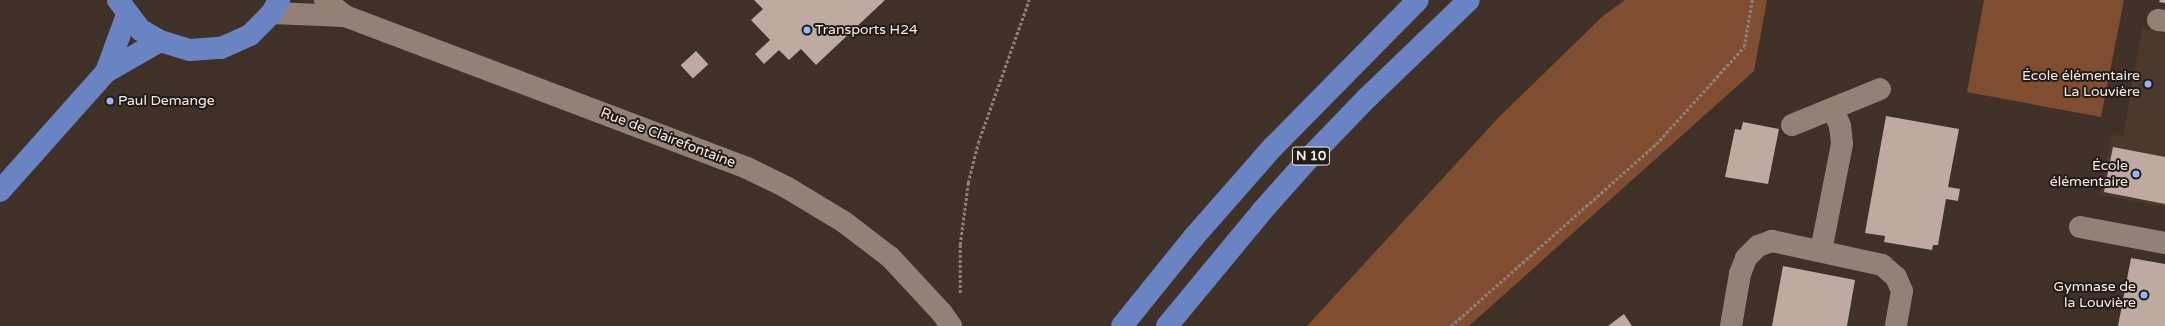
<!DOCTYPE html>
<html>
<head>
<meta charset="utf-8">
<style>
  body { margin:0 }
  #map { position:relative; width:2165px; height:326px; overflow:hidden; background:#3f3028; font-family:"Varela Round",sans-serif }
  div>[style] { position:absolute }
  .built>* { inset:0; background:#4d382c }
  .green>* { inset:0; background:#804d30 }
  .building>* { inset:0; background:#beaaa0; transform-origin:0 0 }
  .path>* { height:2.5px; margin-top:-1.25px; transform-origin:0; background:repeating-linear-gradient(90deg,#8d8079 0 3px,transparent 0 5px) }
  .minor>* { height:22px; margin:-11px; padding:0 11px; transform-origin:11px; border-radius:11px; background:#938077 }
  .major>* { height:22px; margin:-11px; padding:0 11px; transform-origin:11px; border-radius:11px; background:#6a84c3 }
  .dots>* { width:11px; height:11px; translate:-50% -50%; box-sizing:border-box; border:2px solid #211a16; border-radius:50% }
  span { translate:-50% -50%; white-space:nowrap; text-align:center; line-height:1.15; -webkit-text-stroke:4px #211a16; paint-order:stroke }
  .shield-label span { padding:1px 3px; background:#211a16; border:1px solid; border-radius:3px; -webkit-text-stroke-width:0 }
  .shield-label { font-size:13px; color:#f7ede8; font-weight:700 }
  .poi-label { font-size:14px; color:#f7ede8 }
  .left { translate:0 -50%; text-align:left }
  .right { translate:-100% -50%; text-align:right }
  .street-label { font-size:14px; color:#f7ede8 }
</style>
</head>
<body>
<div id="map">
  <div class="built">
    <i style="clip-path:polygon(2142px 29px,2165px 33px,2165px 207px,2100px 195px,2112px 135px,2123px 136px)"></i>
  </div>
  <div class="green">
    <i style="clip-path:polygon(1625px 0,1767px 0,1754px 71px,1469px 326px,1307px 326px,1499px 117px,1603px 16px)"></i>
    <i style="clip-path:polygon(1984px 0,2124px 0,2101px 117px,1967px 92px)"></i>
  </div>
  <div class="building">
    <i style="clip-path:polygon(754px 0,885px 0,816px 65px,801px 49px,789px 60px,779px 50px,764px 64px,755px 54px,770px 40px,751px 20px,763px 9px)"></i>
    <i style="clip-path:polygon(2160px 0,2165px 0,2165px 3px,2159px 2px)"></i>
    <i style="left:696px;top:51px;width:18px;height:21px;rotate:47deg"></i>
    <i style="clip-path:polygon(1886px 116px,1959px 129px,1948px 187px,1960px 189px,1958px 201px,1946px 199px,1938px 245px,1933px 245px,1932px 250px,1884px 242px,1885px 236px,1865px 233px)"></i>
    <i style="clip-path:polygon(1743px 122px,1779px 129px,1768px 184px,1725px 177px,1735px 129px,1741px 130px)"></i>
    <i style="clip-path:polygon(2113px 147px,2165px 157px,2165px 204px,2104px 192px)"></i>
    <i style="clip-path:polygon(2131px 258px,2165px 264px,2165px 326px,2118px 326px)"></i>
    <i style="clip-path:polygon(1783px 266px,1855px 280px,1847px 326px,1772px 326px)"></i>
    <i style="clip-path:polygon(1624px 314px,1632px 326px,1608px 326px)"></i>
  </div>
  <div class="path">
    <i style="left:960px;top:293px;width:48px;rotate:-90deg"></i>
    <i style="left:960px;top:245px;width:63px;rotate:-82.6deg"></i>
    <i style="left:968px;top:183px;width:41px;rotate:-76deg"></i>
    <i style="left:978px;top:143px;width:152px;rotate:-70.4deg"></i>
    <i style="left:1451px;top:326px;width:274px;rotate:-41.6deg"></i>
    <i style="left:1656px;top:144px;width:131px;rotate:-47.8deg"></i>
    <i style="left:1744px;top:47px;width:48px;rotate:-80.3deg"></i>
  </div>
  <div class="minor">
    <i style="left:325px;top:0;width:26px;rotate:39deg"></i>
    <i style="left:345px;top:16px;width:430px;rotate:20.7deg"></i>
    <i style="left:747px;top:168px;width:43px;rotate:26deg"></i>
    <i style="left:786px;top:187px;width:68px;rotate:31.1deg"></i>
    <i style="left:844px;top:222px;width:58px;rotate:37.3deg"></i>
    <i style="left:890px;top:257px;width:76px;rotate:47.1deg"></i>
    <i style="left:942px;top:313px;width:16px;rotate:55deg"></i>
    <i style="left:272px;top:13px;width:73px;rotate:2.4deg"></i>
    <i style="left:2158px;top:20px;width:7px;rotate:8deg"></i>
    <i style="left:1792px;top:125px;width:95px;rotate:-22.2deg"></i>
    <i style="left:2080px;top:227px;width:86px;rotate:10.7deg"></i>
    <i style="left:1821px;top:251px;width:109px;rotate:-78.9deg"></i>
    <i style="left:1842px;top:144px;width:18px;rotate:-96deg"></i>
    <i style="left:1840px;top:126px;width:18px;rotate:-112deg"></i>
    <i style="left:1731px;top:326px;width:53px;rotate:-80.2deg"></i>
    <i style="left:1740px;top:274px;width:17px;rotate:-69deg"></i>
    <i style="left:1746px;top:258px;width:17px;rotate:-45deg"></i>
    <i style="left:1758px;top:246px;width:15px;rotate:-20deg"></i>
    <i style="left:1772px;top:241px;width:113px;rotate:12.3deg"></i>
    <i style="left:1882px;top:265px;width:18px;rotate:41deg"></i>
    <i style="left:1896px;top:277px;width:15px;rotate:67deg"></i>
    <i style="left:1902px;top:291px;width:36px;rotate:100deg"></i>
  </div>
  <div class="major">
    <i style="left:118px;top:0;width:38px;rotate:53deg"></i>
    <i style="left:141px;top:30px;width:22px;rotate:30deg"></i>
    <i style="left:160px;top:41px;width:31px;rotate:17deg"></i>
    <i style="left:190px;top:50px;width:31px;rotate:-4deg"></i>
    <i style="left:221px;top:48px;width:32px;rotate:-24deg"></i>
    <i style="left:250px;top:35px;width:31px;rotate:-45deg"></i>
    <i style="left:272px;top:13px;width:15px;rotate:-62deg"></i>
    <i style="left:106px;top:72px;width:61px;rotate:-69.8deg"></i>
    <i style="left:0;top:191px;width:159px;rotate:-48.3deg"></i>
    <i style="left:106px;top:72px;width:62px;rotate:-29.9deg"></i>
    <i style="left:1122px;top:326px;width:113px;rotate:-51.1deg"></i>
    <i style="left:1193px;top:238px;width:121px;rotate:-48.7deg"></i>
    <i style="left:1273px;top:147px;width:206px;rotate:-45.4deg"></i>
    <i style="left:1167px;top:326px;width:149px;rotate:-50.4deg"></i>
    <i style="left:1262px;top:211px;width:74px;rotate:-48.3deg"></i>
    <i style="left:1311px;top:156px;width:81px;rotate:-46deg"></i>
    <i style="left:1367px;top:98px;width:141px;rotate:-43.9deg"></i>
  </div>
  <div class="dots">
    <i style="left:807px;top:30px;background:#92b7fd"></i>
    <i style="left:2148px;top:84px;background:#92b7fd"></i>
    <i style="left:110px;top:101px;background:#92b7fd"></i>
    <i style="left:2136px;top:174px;background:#92b7fd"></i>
    <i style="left:2144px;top:295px;background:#92b7fd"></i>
  </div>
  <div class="shield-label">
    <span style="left:1311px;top:156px">N 10</span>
  </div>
  <div class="poi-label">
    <span class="left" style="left:815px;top:30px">Transports H24</span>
    <span class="right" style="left:2140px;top:84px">École élémentaire<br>La Louvière</span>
    <span class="left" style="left:118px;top:101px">Paul Demange</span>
    <span class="right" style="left:2128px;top:174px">École<br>élémentaire</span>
    <span class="right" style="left:2136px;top:295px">Gymnase de<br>la Louvière</span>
  </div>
  <div class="street-label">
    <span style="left:668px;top:138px;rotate:21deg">Rue de Clairefontaine</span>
  </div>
</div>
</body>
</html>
